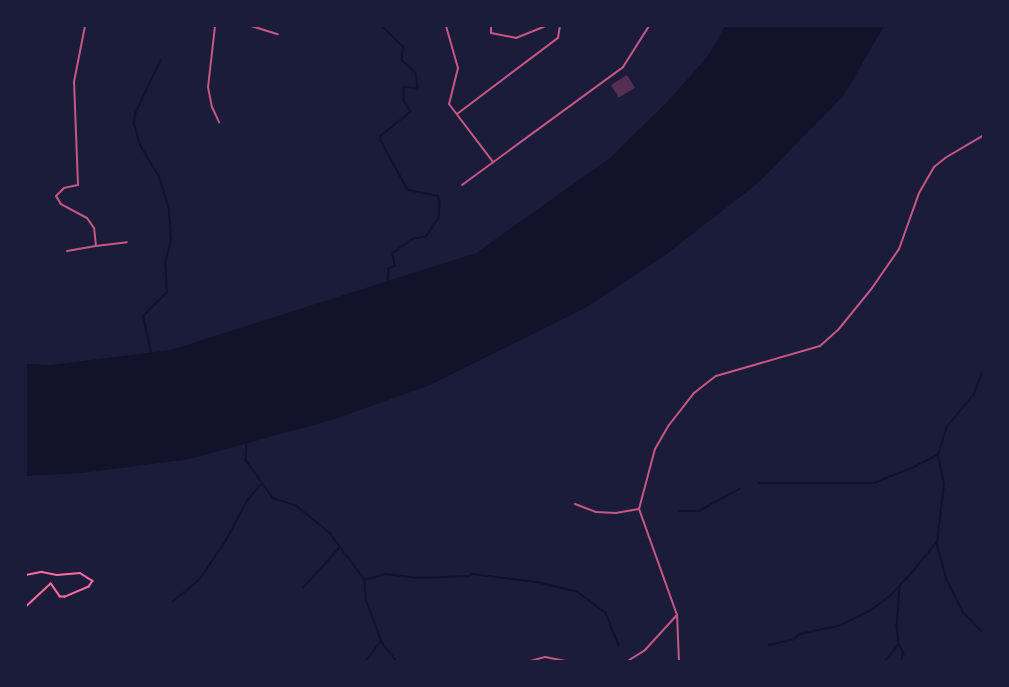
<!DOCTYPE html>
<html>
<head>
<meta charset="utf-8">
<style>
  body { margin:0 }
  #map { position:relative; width:1009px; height:687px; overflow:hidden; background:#1b1b3a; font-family:Bitter,serif }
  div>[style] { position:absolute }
  .water>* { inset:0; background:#12122b }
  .stream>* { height:1.5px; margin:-0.75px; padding:0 0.75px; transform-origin:0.75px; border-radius:0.75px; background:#12122b }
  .building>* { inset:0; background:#542f53; transform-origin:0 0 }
  .path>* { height:1.5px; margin:-0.75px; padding:0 0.75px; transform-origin:0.75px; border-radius:0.75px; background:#ff6b9d }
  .minor>* { height:2px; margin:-1px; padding:0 1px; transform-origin:1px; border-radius:1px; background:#c65784 }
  span { translate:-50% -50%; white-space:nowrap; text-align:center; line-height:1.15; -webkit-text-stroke:5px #1b1b3a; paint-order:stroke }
  .frame { position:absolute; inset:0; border:27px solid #1b1b3a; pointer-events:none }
</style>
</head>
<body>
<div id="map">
  <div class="water">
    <i style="clip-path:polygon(725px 26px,884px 26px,844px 95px,758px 183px,664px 256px,585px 308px,430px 385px,335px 419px,190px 459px,82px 473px,26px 476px,26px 364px,51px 365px,171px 350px,476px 253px,610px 158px,668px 101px,708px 56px)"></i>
  </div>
  <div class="stream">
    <i style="left:382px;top:26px;width:30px;rotate:44deg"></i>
    <i style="left:404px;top:47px;width:13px;rotate:99deg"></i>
    <i style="left:402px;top:60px;width:19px;rotate:43deg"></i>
    <i style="left:416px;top:73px;width:14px;rotate:82deg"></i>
    <i style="left:418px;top:87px;width:3px;rotate:135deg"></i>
    <i style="left:416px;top:89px;width:12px;rotate:-171deg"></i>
    <i style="left:404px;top:87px;width:13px;rotate:90deg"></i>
    <i style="left:404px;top:100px;width:14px;rotate:60deg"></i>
    <i style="left:411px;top:112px;width:38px;rotate:141deg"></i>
    <i style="left:381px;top:136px;width:5px;rotate:90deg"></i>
    <i style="left:381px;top:141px;width:56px;rotate:61.1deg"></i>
    <i style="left:408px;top:190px;width:31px;rotate:11deg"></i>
    <i style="left:438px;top:196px;width:5px;rotate:68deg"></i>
    <i style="left:440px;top:201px;width:17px;rotate:93deg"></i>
    <i style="left:439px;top:218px;width:23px;rotate:124deg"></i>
    <i style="left:426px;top:237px;width:12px;rotate:171deg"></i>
    <i style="left:414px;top:239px;width:25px;rotate:146deg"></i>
    <i style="left:393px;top:253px;width:13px;rotate:81deg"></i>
    <i style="left:395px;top:266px;width:7px;rotate:153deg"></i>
    <i style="left:389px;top:269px;width:13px;rotate:94deg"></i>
    <i style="left:151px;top:353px;width:38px;rotate:-102deg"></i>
    <i style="left:143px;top:316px;width:34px;rotate:-45deg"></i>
    <i style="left:167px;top:292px;width:29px;rotate:-94deg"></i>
    <i style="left:165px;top:263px;width:24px;rotate:-75deg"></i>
    <i style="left:171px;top:240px;width:31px;rotate:-94deg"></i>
    <i style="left:169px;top:209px;width:34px;rotate:-107deg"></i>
    <i style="left:159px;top:177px;width:37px;rotate:-121deg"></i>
    <i style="left:140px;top:145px;width:22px;rotate:-106deg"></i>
    <i style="left:134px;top:124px;width:10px;rotate:-84deg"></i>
    <i style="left:135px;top:114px;width:59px;rotate:-64.7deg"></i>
    <i style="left:247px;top:441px;width:19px;rotate:93deg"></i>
    <i style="left:246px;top:460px;width:47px;rotate:54.6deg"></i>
    <i style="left:273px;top:498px;width:25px;rotate:18deg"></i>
    <i style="left:297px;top:506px;width:43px;rotate:39.3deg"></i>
    <i style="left:330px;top:533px;width:59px;rotate:53.3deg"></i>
    <i style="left:365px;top:580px;width:19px;rotate:87deg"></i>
    <i style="left:366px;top:599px;width:46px;rotate:69.6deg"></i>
    <i style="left:382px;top:642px;width:25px;rotate:53deg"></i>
    <i style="left:759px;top:483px;width:115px"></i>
    <i style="left:874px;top:483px;width:43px;rotate:-21.8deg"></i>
    <i style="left:914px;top:467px;width:27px;rotate:-27deg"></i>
    <i style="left:938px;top:455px;width:28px;rotate:-73deg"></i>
    <i style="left:946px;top:428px;width:44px;rotate:-50.5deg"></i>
    <i style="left:974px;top:394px;width:29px;rotate:-70deg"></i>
    <i style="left:679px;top:511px;width:20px"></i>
    <i style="left:699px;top:511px;width:46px;rotate:-28.8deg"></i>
    <i style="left:937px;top:543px;width:38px;rotate:75deg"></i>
    <i style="left:947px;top:580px;width:37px;rotate:63deg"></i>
    <i style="left:964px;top:613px;width:29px;rotate:46deg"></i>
    <i style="left:365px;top:580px;width:22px;rotate:-16deg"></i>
    <i style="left:386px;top:574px;width:33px;rotate:7deg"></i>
    <i style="left:419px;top:578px;width:50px;rotate:-2.3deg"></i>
    <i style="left:469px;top:576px;width:4px;rotate:-34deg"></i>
    <i style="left:472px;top:574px;width:65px;rotate:7deg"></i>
    <i style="left:537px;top:582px;width:42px;rotate:13.7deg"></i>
    <i style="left:578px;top:592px;width:35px;rotate:37deg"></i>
    <i style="left:606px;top:613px;width:35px;rotate:68deg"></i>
    <i style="left:900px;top:586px;width:39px;rotate:94deg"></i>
    <i style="left:897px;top:625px;width:19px;rotate:84deg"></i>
    <i style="left:899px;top:644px;width:11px;rotate:63deg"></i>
    <i style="left:904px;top:654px;width:9px;rotate:111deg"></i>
    <i style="left:303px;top:588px;width:55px;rotate:-47.9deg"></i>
    <i style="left:172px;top:602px;width:35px;rotate:-39deg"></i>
    <i style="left:199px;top:580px;width:46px;rotate:-55.6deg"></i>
    <i style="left:225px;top:542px;width:47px;rotate:-61.8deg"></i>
    <i style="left:247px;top:501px;width:23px;rotate:-50deg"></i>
    <i style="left:769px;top:645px;width:26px;rotate:-13deg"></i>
    <i style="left:794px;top:639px;width:8px;rotate:-40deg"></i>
    <i style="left:800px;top:634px;width:43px;rotate:-12.1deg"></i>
    <i style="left:842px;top:625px;width:31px;rotate:-27deg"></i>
    <i style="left:870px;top:611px;width:25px;rotate:-37deg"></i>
    <i style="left:890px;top:596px;width:35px;rotate:-47deg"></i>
    <i style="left:914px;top:570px;width:36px;rotate:-51deg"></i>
    <i style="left:937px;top:542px;width:58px;rotate:-83.1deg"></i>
    <i style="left:944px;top:484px;width:30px;rotate:-102deg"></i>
    <i style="left:365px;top:662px;width:26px;rotate:-53deg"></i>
    <i style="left:884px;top:662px;width:23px;rotate:-50deg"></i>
  </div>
  <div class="building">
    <i style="left:627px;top:75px;width:15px;height:19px;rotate:58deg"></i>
  </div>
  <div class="path">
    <i style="left:26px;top:575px;width:16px;rotate:-11deg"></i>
    <i style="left:42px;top:572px;width:15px;rotate:11deg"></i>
    <i style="left:57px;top:575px;width:23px;rotate:-5deg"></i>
    <i style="left:80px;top:573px;width:15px;rotate:32deg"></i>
    <i style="left:93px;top:581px;width:7px;rotate:124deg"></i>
    <i style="left:89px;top:587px;width:26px;rotate:157deg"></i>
    <i style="left:65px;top:597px;width:5px;rotate:180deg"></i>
    <i style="left:60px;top:597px;width:16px;rotate:-125deg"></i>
    <i style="left:51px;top:584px;width:34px;rotate:137deg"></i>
  </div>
  <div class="minor">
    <i style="left:215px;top:26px;width:61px;rotate:96.5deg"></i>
    <i style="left:208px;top:87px;width:20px;rotate:79deg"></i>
    <i style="left:212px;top:107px;width:17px;rotate:65deg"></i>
    <i style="left:251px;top:26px;width:28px;rotate:17deg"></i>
    <i style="left:446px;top:26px;width:44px;rotate:74.1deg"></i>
    <i style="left:458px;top:68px;width:37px;rotate:104deg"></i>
    <i style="left:449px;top:104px;width:73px;rotate:52.8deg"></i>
    <i style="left:491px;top:26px;width:7px;rotate:90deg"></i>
    <i style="left:491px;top:33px;width:25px;rotate:11deg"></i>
    <i style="left:516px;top:38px;width:32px;rotate:-22deg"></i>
    <i style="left:457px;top:114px;width:126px;rotate:-37deg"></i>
    <i style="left:558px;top:38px;width:12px;rotate:-81deg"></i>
    <i style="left:462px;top:185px;width:200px;rotate:-36.2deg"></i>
    <i style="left:623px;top:67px;width:49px;rotate:-57.6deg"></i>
    <i style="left:96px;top:246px;width:31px;rotate:-7deg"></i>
    <i style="left:67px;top:251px;width:29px;rotate:-10deg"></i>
    <i style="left:96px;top:246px;width:18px;rotate:-96deg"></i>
    <i style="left:94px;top:228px;width:12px;rotate:-125deg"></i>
    <i style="left:87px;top:218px;width:30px;rotate:-152deg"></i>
    <i style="left:61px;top:204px;width:9px;rotate:-122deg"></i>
    <i style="left:56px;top:196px;width:11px;rotate:-45deg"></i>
    <i style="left:64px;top:188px;width:14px;rotate:-12deg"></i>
    <i style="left:78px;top:185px;width:103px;rotate:-92.2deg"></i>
    <i style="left:74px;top:82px;width:57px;rotate:-78.9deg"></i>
    <i style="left:575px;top:504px;width:22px;rotate:21deg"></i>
    <i style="left:596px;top:512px;width:20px;rotate:3deg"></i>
    <i style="left:616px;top:513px;width:23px;rotate:-10deg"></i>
    <i style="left:530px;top:661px;width:16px;rotate:-15deg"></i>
    <i style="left:545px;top:657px;width:25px;rotate:11deg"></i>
    <i style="left:626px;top:662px;width:22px;rotate:-32deg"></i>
    <i style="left:645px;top:650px;width:46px;rotate:-47.6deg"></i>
    <i style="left:679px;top:662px;width:47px;rotate:-92.4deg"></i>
    <i style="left:677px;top:615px;width:113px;rotate:-109.7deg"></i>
    <i style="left:639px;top:509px;width:62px;rotate:-75.1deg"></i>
    <i style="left:655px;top:449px;width:28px;rotate:-60deg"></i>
    <i style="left:669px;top:425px;width:41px;rotate:-52deg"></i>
    <i style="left:694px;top:393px;width:28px;rotate:-38deg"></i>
    <i style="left:716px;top:376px;width:108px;rotate:-16.1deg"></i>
    <i style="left:820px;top:346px;width:24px;rotate:-42deg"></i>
    <i style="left:838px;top:330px;width:54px;rotate:-51deg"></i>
    <i style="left:872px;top:288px;width:47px;rotate:-55.3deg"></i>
    <i style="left:899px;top:249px;width:59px;rotate:-70.3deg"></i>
    <i style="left:919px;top:193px;width:30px;rotate:-60deg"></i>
    <i style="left:934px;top:167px;width:14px;rotate:-39deg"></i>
    <i style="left:945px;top:158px;width:45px;rotate:-30.5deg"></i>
  </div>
  <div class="frame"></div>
</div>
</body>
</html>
